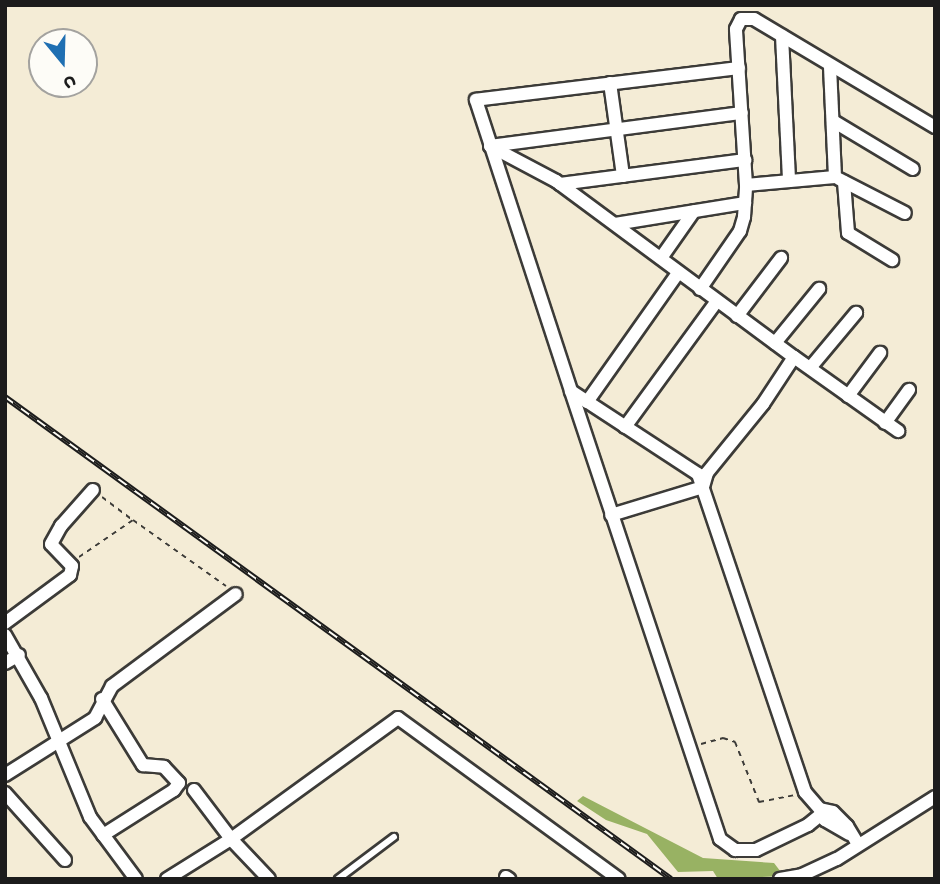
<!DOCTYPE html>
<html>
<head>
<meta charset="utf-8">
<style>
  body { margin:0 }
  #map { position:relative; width:940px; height:884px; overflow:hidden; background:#f4ecd6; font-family:"Gochi Hand",sans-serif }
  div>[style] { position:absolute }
  .forest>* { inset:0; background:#98b263 }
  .path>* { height:2px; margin-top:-1px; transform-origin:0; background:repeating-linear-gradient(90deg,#3c3b38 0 5px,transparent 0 10px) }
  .roads { filter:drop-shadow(2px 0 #3c3b38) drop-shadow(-2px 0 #3c3b38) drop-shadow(0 2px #3c3b38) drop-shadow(0 -2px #3c3b38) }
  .service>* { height:6px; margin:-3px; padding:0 3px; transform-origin:3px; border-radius:3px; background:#fff }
  .minor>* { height:12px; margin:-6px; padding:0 6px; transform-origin:6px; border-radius:6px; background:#fff }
  .rail>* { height:6px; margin-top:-3px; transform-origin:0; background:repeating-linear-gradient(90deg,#fdfcf7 0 10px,#1c1c1c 0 20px); box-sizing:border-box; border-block:2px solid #1c1c1c }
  span { translate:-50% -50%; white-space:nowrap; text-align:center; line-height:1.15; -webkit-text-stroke:6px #fdfcf7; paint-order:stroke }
  .frame { position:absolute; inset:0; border:7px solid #1c1c1c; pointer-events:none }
  .north { position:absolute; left:28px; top:28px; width:70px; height:70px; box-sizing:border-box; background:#fdfcf7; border:2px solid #a3a29f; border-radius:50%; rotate:161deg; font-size:19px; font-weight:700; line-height:28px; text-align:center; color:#1c1c1c }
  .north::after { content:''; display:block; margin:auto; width:24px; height:32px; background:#1f6fb2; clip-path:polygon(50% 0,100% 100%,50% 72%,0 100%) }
</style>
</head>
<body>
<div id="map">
  <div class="forest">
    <i style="clip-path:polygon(583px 796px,703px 858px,774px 863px,784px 876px,718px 879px,713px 871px,678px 872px,647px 834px,606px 820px,577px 801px)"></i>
  </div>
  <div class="path">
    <i style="left:102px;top:497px;width:36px;rotate:37deg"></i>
    <i style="left:79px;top:557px;width:65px;rotate:-34.4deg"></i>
    <i style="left:133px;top:520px;width:114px;rotate:35.4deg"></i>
    <i style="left:701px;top:744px;width:23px;rotate:-15deg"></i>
    <i style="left:723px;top:738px;width:13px;rotate:18deg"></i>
    <i style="left:735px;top:742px;width:65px;rotate:68.2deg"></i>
    <i style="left:759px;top:802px;width:36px;rotate:-11deg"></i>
  </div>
  <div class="roads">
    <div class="service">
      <i style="left:338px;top:879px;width:70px;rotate:-36.9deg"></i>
    </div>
    <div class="minor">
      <i style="left:782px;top:36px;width:145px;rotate:87.2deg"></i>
      <i style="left:739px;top:68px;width:265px;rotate:173.1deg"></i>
      <i style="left:476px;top:100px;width:306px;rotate:71.9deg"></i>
      <i style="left:571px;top:391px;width:152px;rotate:33.2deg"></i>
      <i style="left:698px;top:474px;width:336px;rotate:71.4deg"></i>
      <i style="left:805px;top:792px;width:23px;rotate:49deg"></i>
      <i style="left:820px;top:809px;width:13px;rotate:13deg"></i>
      <i style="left:833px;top:812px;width:20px;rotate:45deg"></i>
      <i style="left:847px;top:826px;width:21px;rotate:59deg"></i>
      <i style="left:610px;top:83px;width:94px;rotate:82deg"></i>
      <i style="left:833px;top:121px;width:93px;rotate:31deg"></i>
      <i style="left:490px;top:146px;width:75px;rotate:27.9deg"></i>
      <i style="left:556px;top:181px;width:296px;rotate:36.5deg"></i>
      <i style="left:794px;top:357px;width:56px;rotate:123.4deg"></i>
      <i style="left:763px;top:404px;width:89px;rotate:129.1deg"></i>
      <i style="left:707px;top:473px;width:15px;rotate:106deg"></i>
      <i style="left:703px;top:487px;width:96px;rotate:163.1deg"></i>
      <i style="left:490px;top:146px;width:254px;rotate:-7.5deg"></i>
      <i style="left:839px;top:179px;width:74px;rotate:27.3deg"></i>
      <i style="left:844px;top:182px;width:51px;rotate:85.5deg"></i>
      <i style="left:848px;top:233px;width:52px;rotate:31.5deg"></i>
      <i style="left:560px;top:184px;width:187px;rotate:-7.4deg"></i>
      <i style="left:746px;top:185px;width:89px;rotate:-5.1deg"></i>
      <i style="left:835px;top:177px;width:112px;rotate:-92.6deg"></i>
      <i style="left:615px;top:224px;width:132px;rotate:-9.2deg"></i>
      <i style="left:661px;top:258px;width:57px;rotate:-54.9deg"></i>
      <i style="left:700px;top:289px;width:70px;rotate:-55.4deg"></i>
      <i style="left:740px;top:231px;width:15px;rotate:-74deg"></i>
      <i style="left:744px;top:217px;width:32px;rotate:-86deg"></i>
      <i style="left:746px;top:185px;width:156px;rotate:-93.7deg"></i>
      <i style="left:736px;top:29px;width:11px;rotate:-63deg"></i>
      <i style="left:741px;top:19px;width:13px"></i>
      <i style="left:754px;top:19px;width:211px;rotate:30.8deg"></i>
      <i style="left:737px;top:316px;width:73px;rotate:-52.8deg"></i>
      <i style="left:775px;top:343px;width:70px;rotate:-50.8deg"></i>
      <i style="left:794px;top:357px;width:128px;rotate:35.4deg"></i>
      <i style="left:810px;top:368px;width:72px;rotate:-50.1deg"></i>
      <i style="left:571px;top:391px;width:472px;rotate:71.6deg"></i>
      <i style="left:720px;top:839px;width:19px;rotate:36deg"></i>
      <i style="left:735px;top:850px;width:21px"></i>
      <i style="left:756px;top:850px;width:58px;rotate:-25.7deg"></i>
      <i style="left:808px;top:825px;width:21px;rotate:-39deg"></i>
      <i style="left:848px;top:396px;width:54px;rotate:-53.3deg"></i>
      <i style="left:587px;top:402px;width:158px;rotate:-54.8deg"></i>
      <i style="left:885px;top:423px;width:41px;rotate:-54deg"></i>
      <i style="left:625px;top:427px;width:156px;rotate:-53.9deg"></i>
      <i style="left:5px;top:623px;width:81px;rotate:-36.4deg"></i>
      <i style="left:70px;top:575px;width:9px;rotate:-77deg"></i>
      <i style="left:72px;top:566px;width:30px;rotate:-134deg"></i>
      <i style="left:51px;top:544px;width:21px;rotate:-61deg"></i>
      <i style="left:61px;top:526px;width:48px;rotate:-48.4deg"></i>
      <i style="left:5px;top:635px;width:73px;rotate:60.3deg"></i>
      <i style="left:41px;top:698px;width:129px;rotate:67.6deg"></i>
      <i style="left:90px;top:817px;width:77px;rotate:53.4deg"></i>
      <i style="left:5px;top:663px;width:16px;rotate:-30deg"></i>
      <i style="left:102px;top:699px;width:78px;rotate:58.2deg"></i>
      <i style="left:143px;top:765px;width:21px;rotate:5deg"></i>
      <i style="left:164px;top:767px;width:22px;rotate:47deg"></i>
      <i style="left:179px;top:783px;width:9px;rotate:126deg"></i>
      <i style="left:174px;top:790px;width:84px;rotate:147.6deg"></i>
      <i style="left:5px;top:775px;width:107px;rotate:-32.3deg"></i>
      <i style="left:95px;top:718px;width:36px;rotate:-62deg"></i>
      <i style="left:112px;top:686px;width:154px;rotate:-36.6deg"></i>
      <i style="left:194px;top:790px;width:61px;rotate:52.9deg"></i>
      <i style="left:231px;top:839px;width:55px;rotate:46.5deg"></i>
      <i style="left:5px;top:793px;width:90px;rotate:48.2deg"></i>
      <i style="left:824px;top:812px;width:8px;rotate:83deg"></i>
      <i style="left:825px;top:820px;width:28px;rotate:30deg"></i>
      <i style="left:506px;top:877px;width:4px;rotate:34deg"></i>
      <i style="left:167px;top:879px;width:75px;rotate:-32deg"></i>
      <i style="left:231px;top:839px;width:206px;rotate:-35.9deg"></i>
      <i style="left:398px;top:718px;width:273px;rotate:36.1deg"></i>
      <i style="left:780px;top:879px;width:22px;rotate:-10deg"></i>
      <i style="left:802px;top:875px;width:38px;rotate:-25deg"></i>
      <i style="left:837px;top:859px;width:116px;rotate:-32.3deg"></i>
    </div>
  </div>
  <div class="rail">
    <i style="left:5px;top:397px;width:822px;rotate:35.89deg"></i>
  </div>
  <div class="frame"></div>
  <div class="north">U</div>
</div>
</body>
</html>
